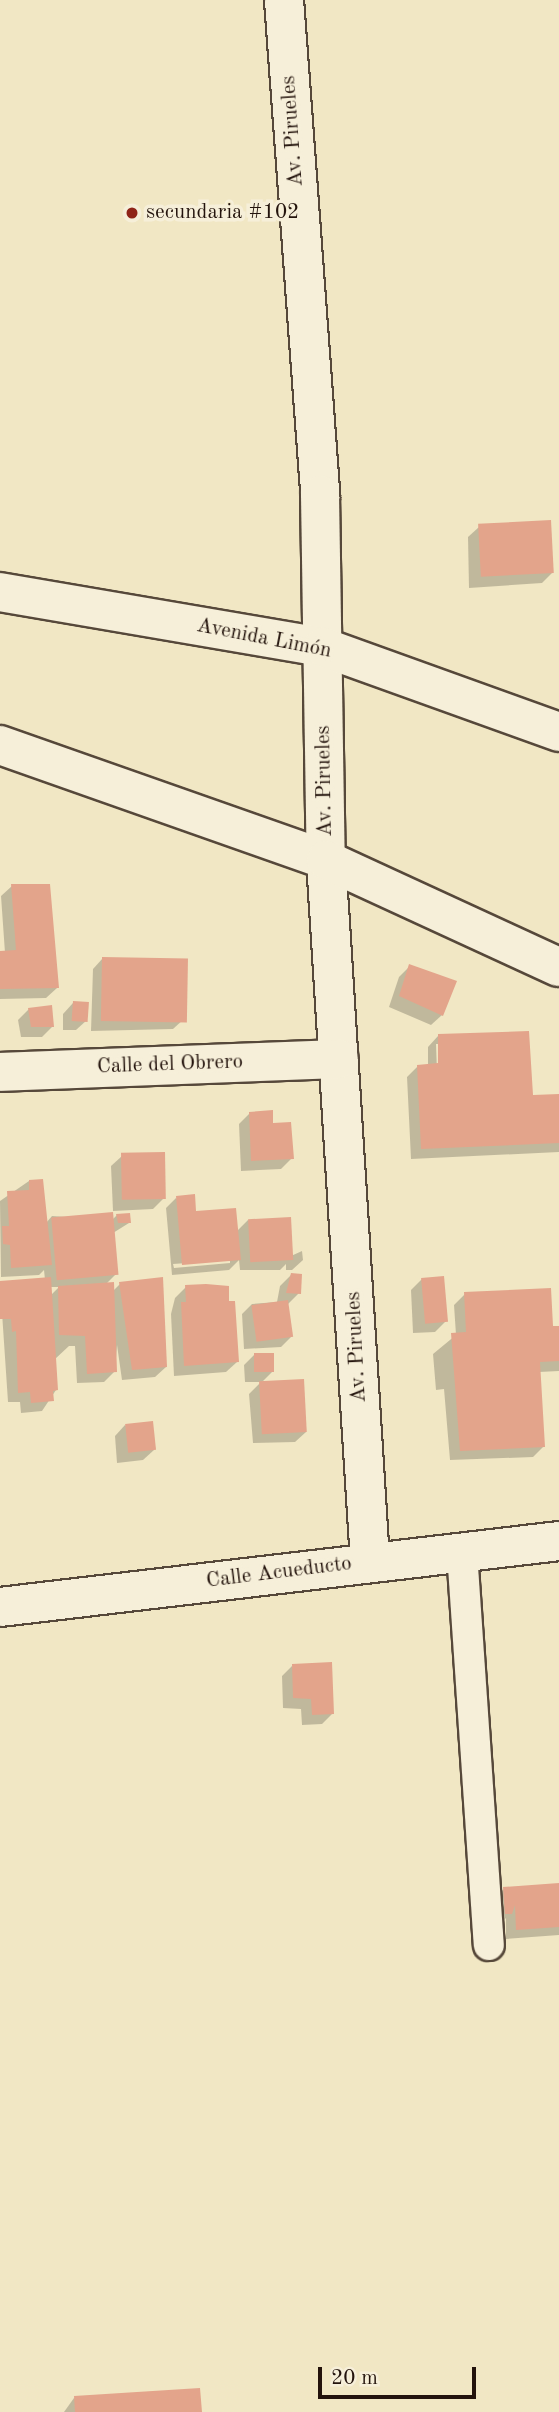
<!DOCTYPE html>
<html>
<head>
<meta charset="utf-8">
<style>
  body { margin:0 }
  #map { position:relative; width:559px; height:2412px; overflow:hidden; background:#f1e7c4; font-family:"Old Standard TT",serif }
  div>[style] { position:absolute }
  .shadow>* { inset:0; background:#0003 }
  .building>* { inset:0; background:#e3a48b; transform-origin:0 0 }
  .roads { filter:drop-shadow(2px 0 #56483a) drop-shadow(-2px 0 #56483a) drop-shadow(0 2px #56483a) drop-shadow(0 -2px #56483a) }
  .service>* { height:30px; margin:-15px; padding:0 15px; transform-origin:15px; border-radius:15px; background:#f6efd9 }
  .minor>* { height:38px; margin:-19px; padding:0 19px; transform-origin:19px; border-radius:19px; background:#f6efd9 }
  .tertiary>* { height:38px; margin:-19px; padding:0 19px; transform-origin:19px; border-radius:19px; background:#f6efd9 }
  .dots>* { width:19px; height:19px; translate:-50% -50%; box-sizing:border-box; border:4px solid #f6efd9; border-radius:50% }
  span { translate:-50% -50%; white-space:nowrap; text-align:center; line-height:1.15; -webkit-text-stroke:7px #f6efd9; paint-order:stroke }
  .street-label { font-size:21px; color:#23130c }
  .poi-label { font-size:21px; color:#23130c }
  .left { translate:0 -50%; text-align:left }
  .scale { position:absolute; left:318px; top:2367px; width:158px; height:32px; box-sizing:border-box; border:4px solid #23130c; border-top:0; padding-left:9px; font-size:21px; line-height:24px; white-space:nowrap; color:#23130c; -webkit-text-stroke:5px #f6efd9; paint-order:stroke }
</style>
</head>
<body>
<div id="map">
  <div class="shadow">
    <i style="clip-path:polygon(479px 527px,552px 573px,542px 583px,469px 588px,468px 537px)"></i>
    <i style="clip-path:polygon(12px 886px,57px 988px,46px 998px,0 999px,0 953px,5px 953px,1px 896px)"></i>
    <i style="clip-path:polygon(103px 958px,184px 1019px,173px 1029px,91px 1031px,93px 969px)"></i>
    <i style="clip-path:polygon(410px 966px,442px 1015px,431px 1025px,389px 1007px,399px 977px)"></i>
    <i style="clip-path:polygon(73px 1003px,87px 1020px,76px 1030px,63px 1030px,63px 1014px)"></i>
    <i style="clip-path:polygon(29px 1009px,53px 1026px,42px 1037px,21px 1037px,18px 1020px)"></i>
    <i style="clip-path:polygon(evenodd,438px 1036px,531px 1097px,559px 1095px,559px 1152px,411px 1159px,407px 1077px,418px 1066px,428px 1066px,428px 1047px,438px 1036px,436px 1044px,440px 1044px,440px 1072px,437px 1072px,436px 1044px)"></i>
    <i style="clip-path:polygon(250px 1113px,272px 1124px,292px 1158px,281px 1169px,241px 1171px,239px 1124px)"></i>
    <i style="clip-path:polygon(122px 1156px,164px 1198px,153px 1209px,113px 1211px,111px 1166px)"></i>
    <i style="clip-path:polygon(evenodd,29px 1181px,46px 1223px,52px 1216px,112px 1220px,117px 1215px,129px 1223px,113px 1233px,116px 1274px,106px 1284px,112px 1292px,120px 1284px,166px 1367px,155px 1377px,122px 1380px,117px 1345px,115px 1371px,104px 1382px,77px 1383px,75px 1346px,69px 1346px,54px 1360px,56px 1390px,42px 1411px,21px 1413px,20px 1402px,8px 1402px,0 1283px,45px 1280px,44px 1270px,39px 1275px,1px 1277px,0 1201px,29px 1181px,50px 1287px,59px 1287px,50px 1296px,50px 1287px)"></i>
    <i style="clip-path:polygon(evenodd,176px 1198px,195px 1213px,237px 1231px,248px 1220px,291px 1256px,302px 1251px,303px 1260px,292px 1270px,286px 1270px,286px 1264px,280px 1270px,240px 1270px,239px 1260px,229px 1270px,172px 1275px,166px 1208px,176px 1198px,230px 1260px,230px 1263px,174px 1268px,173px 1264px,230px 1260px)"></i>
    <i style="clip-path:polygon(291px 1275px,299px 1293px,287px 1305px,291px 1337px,281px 1347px,244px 1349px,242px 1314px,252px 1304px,277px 1302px,280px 1286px)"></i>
    <i style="clip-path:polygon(422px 1279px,446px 1321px,435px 1332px,413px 1333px,411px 1290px)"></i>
    <i style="clip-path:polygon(186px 1287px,237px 1362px,226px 1372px,174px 1376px,171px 1314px,175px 1298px)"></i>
    <i style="clip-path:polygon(465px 1294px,559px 1328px,559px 1371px,539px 1372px,543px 1447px,533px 1457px,450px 1460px,444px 1389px,436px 1390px,433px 1354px,456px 1335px,454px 1305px)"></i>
    <i style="clip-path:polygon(255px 1354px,273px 1371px,261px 1383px,306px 1432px,295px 1442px,253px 1443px,249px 1394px,261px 1382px,245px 1382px,244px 1365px)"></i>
    <i style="clip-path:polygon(125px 1425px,154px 1450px,143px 1460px,117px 1463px,115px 1436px)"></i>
    <i style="clip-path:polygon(292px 1666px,332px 1714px,322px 1724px,302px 1725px,301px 1709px,283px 1708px,282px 1676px)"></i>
    <i style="clip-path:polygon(559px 1885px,559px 1935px,506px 1939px,506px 1918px,500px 1924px,493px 1899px,504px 1889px)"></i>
    <i style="clip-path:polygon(74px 2398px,200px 2412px,64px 2412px)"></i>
  </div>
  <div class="building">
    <i style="left:551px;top:520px;width:53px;height:73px;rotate:87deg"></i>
    <i style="clip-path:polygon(11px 884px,50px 884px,59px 988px,0 989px,0 951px,16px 950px)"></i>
    <i style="left:102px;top:957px;width:86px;height:64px;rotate:1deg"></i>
    <i style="clip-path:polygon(409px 964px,457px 981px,443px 1016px,399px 996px)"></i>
    <i style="left:73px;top:1001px;width:16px;height:20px;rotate:4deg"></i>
    <i style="clip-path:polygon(52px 1005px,54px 1027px,31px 1027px,28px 1008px)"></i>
    <i style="clip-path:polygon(529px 1031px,533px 1095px,559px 1094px,559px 1143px,421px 1149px,417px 1065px,438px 1063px,438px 1034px)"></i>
    <i style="clip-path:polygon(273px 1110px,273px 1123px,291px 1122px,294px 1159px,251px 1161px,249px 1112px)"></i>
    <i style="left:165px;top:1152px;width:47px;height:44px;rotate:89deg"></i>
    <i style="clip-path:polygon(43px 1179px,52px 1265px,11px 1268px,10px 1245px,3px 1244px,2px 1226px,9px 1226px,7px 1191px,29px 1190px,29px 1180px)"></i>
    <i style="clip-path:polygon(195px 1194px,196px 1211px,236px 1208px,241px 1260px,182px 1265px,176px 1196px)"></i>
    <i style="left:113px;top:1212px;width:63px;height:62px;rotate:85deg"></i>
    <i style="clip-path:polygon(130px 1213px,131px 1223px,118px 1223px,116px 1214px)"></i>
    <i style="left:291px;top:1217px;width:43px;height:43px;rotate:87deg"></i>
    <i style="clip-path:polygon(291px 1273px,302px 1274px,301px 1294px,286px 1293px)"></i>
    <i style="left:444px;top:1276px;width:46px;height:23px;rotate:85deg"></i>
    <i style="clip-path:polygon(51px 1277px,58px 1390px,53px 1391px,54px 1401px,31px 1403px,30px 1392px,18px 1393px,16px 1331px,12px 1332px,11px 1319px,0 1319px,0 1281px)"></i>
    <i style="clip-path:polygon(163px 1277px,167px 1367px,132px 1370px,119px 1282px)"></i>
    <i style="clip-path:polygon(114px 1282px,117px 1372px,87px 1374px,85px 1336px,59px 1335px,58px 1286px)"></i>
    <i style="clip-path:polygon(206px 1284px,229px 1286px,229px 1301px,235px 1301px,239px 1362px,184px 1366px,181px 1302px,186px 1302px,185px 1285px)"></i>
    <i style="clip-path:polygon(551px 1288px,553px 1326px,559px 1326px,559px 1361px,540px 1362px,545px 1447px,460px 1451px,451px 1333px,466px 1332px,464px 1292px)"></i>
    <i style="left:288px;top:1300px;width:37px;height:37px;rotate:82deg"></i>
    <i style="left:254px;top:1353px;width:20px;height:19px"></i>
    <i style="left:304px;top:1379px;width:53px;height:45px;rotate:87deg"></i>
    <i style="left:153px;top:1421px;width:29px;height:28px;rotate:84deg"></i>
    <i style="clip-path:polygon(332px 1662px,334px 1714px,312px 1715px,311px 1699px,293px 1698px,292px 1664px)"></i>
    <i style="clip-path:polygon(559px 1883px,559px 1927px,516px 1930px,515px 1905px,512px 1914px,505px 1914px,503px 1887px)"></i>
    <i style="clip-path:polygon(200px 2388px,202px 2412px,75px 2412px,74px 2396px)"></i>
  </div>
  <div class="roads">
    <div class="service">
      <i style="left:462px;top:1552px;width:394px;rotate:86.1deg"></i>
    </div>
    <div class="minor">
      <i style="left:284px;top:0;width:496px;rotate:85.8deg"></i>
      <i style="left:320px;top:495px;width:365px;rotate:89.1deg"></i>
      <i style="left:326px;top:860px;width:703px;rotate:86.41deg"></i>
      <i style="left:0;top:592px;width:328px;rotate:9.7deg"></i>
      <i style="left:323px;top:647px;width:251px;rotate:19.8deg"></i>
      <i style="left:0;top:745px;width:346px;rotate:19.4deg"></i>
      <i style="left:326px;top:860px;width:256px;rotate:24.7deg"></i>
      <i style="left:0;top:1072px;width:339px;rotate:-2.2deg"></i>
    </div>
    <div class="tertiary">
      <i style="left:0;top:1607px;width:563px;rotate:-6.73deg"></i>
    </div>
  </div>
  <div class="dots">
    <i style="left:132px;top:213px;background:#8f2418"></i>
  </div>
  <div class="street-label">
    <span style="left:293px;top:131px;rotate:-94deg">Av. Pirueles</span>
    <span style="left:264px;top:639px;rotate:11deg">Avenida Limón</span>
    <span style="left:325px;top:781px;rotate:-91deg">Av. Pirueles</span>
    <span style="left:170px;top:1065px;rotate:-2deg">Calle del Obrero</span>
    <span style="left:357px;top:1347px;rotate:-93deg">Av. Pirueles</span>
    <span style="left:279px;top:1573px;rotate:-7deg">Calle Acueducto</span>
  </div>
  <div class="poi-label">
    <span class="left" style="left:146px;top:213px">secundaria #102</span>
  </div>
  <div class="scale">20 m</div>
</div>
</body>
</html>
